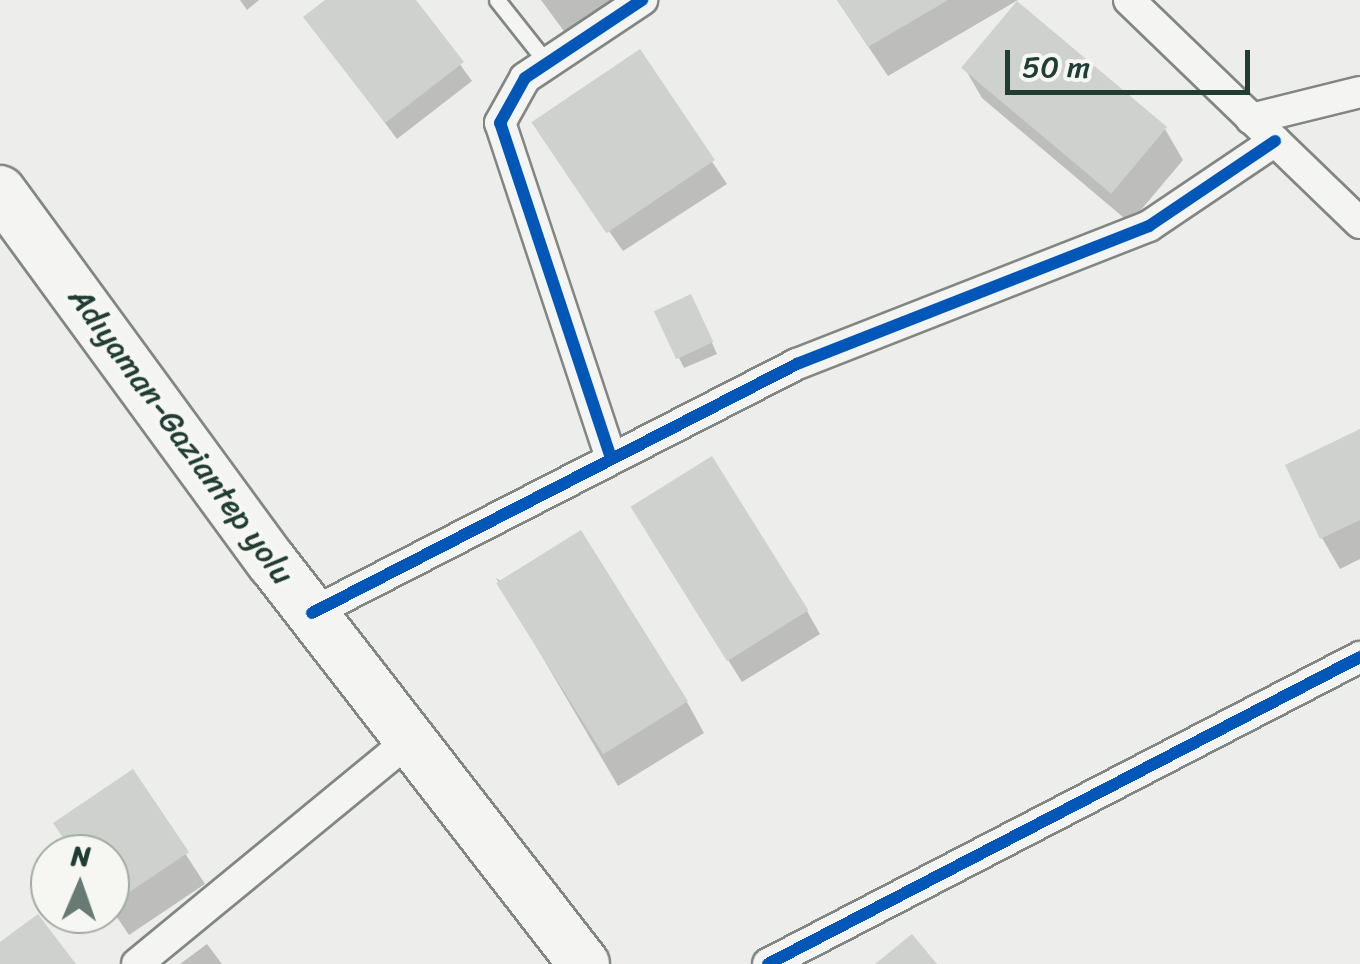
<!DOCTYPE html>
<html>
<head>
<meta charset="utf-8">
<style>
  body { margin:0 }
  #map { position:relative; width:1360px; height:964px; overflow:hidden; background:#edeeeb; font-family:Sriracha,sans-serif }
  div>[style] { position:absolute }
  .shadow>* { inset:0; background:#0003 }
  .building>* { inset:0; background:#cfd1cf; transform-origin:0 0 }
  .roads { filter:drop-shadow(2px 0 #818784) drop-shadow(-2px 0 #818784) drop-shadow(0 2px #818784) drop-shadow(0 -2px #818784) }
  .service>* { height:15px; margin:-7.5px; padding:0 7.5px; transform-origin:7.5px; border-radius:7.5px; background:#f4f4f2 }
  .minor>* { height:30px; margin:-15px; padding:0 15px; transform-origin:15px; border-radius:15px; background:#f4f4f2 }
  .primary>* { height:50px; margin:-25px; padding:0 25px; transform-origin:25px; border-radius:25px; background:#f4f4f2 }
  .cycleway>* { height:12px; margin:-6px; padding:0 6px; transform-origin:6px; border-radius:6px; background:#0057b8 }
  span { translate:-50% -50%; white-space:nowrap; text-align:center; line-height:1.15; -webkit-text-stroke:9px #f6f6f2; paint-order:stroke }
  .street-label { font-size:32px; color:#1f3d34 }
  .north { position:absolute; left:30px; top:834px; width:100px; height:100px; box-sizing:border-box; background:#f6f6f2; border:2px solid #a0aca6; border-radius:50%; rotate:2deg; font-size:28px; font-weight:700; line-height:40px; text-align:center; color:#1f3d34 }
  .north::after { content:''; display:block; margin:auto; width:35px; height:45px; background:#677b74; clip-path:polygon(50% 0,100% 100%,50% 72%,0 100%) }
  .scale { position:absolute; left:1005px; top:50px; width:245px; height:45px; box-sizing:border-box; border:5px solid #1f3d34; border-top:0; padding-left:12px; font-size:30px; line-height:35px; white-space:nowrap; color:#1f3d34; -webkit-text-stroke:8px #f6f6f2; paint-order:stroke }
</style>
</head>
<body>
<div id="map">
  <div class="shadow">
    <i style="clip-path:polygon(240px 0,259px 0,247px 10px)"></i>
    <i style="clip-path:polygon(329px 0,413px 0,472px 81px,397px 139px,306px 17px)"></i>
    <i style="clip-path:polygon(541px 0,613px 0,566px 34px)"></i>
    <i style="clip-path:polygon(837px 0,1018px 0,888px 76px)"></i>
    <i style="clip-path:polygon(639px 53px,727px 184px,623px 251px,547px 143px)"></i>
    <i style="clip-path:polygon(964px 67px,1165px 129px,1183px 160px,1130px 223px,982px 98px)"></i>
    <i style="clip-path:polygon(697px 309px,717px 354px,684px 368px,656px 312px)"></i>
    <i style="clip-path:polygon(1360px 432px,1360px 559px,1340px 569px,1322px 538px)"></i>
    <i style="clip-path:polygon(647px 531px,807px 611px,820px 634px,742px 682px)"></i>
    <i style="clip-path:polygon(496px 578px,687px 702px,704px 733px,618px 786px)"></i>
    <i style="clip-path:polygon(132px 772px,205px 884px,129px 935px,110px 907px,110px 854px,95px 854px)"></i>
    <i style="clip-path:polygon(207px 944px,222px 964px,180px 964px)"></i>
  </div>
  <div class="building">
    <i style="clip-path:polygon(325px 0,416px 0,464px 62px,385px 123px,303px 17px)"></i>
    <i style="clip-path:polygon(837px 0,948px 0,868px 47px)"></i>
    <i style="left:1017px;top:1px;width:196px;height:87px;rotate:40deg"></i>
    <i style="left:640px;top:49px;width:134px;height:131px;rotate:56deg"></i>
    <i style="left:691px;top:294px;width:53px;height:41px;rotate:65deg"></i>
    <i style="clip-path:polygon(1360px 429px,1360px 520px,1320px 539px,1285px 465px)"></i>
    <i style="left:712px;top:456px;width:182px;height:96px;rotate:58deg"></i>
    <i style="left:581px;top:530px;width:202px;height:100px;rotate:58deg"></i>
    <i style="clip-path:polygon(133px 769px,189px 852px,110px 905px,110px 854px,74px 854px,53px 823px)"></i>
    <i style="clip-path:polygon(38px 914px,50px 930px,76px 964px,0 964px,0 942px)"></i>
    <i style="clip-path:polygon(912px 934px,937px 964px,875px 964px)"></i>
  </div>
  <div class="roads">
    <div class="service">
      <i style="left:497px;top:0;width:80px;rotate:51.6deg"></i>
    </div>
    <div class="minor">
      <i style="left:1129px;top:0;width:321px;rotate:44deg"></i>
      <i style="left:1251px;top:119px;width:112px;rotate:-13.9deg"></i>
      <i style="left:611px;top:458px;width:353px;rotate:-108.3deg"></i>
      <i style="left:500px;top:123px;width:51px;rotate:-60.9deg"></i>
      <i style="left:525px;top:78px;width:141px;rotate:-33.7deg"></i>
      <i style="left:312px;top:613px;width:545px;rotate:-27.18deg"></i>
      <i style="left:797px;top:364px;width:378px;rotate:-21.4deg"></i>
      <i style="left:1149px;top:226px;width:152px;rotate:-34deg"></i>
      <i style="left:137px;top:964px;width:353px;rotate:-39.4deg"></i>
      <i style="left:768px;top:964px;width:667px;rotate:-27.41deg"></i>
    </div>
    <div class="primary">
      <i style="left:0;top:191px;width:460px;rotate:53.8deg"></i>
      <i style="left:272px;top:562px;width:509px;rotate:52.18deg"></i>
    </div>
  </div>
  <div class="cycleway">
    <i style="left:611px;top:458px;width:353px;rotate:-108.3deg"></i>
    <i style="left:500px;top:123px;width:51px;rotate:-60.9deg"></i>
    <i style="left:525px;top:78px;width:141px;rotate:-33.7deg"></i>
    <i style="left:312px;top:613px;width:545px;rotate:-27.18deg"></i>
    <i style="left:797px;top:364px;width:378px;rotate:-21.4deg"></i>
    <i style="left:1149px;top:226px;width:152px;rotate:-34deg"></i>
    <i style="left:768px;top:964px;width:667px;rotate:-27.41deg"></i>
  </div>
  <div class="street-label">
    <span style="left:181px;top:436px;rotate:54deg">Adıyaman-Gaziantep yolu</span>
  </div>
  <div class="north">N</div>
  <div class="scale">50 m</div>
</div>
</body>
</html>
